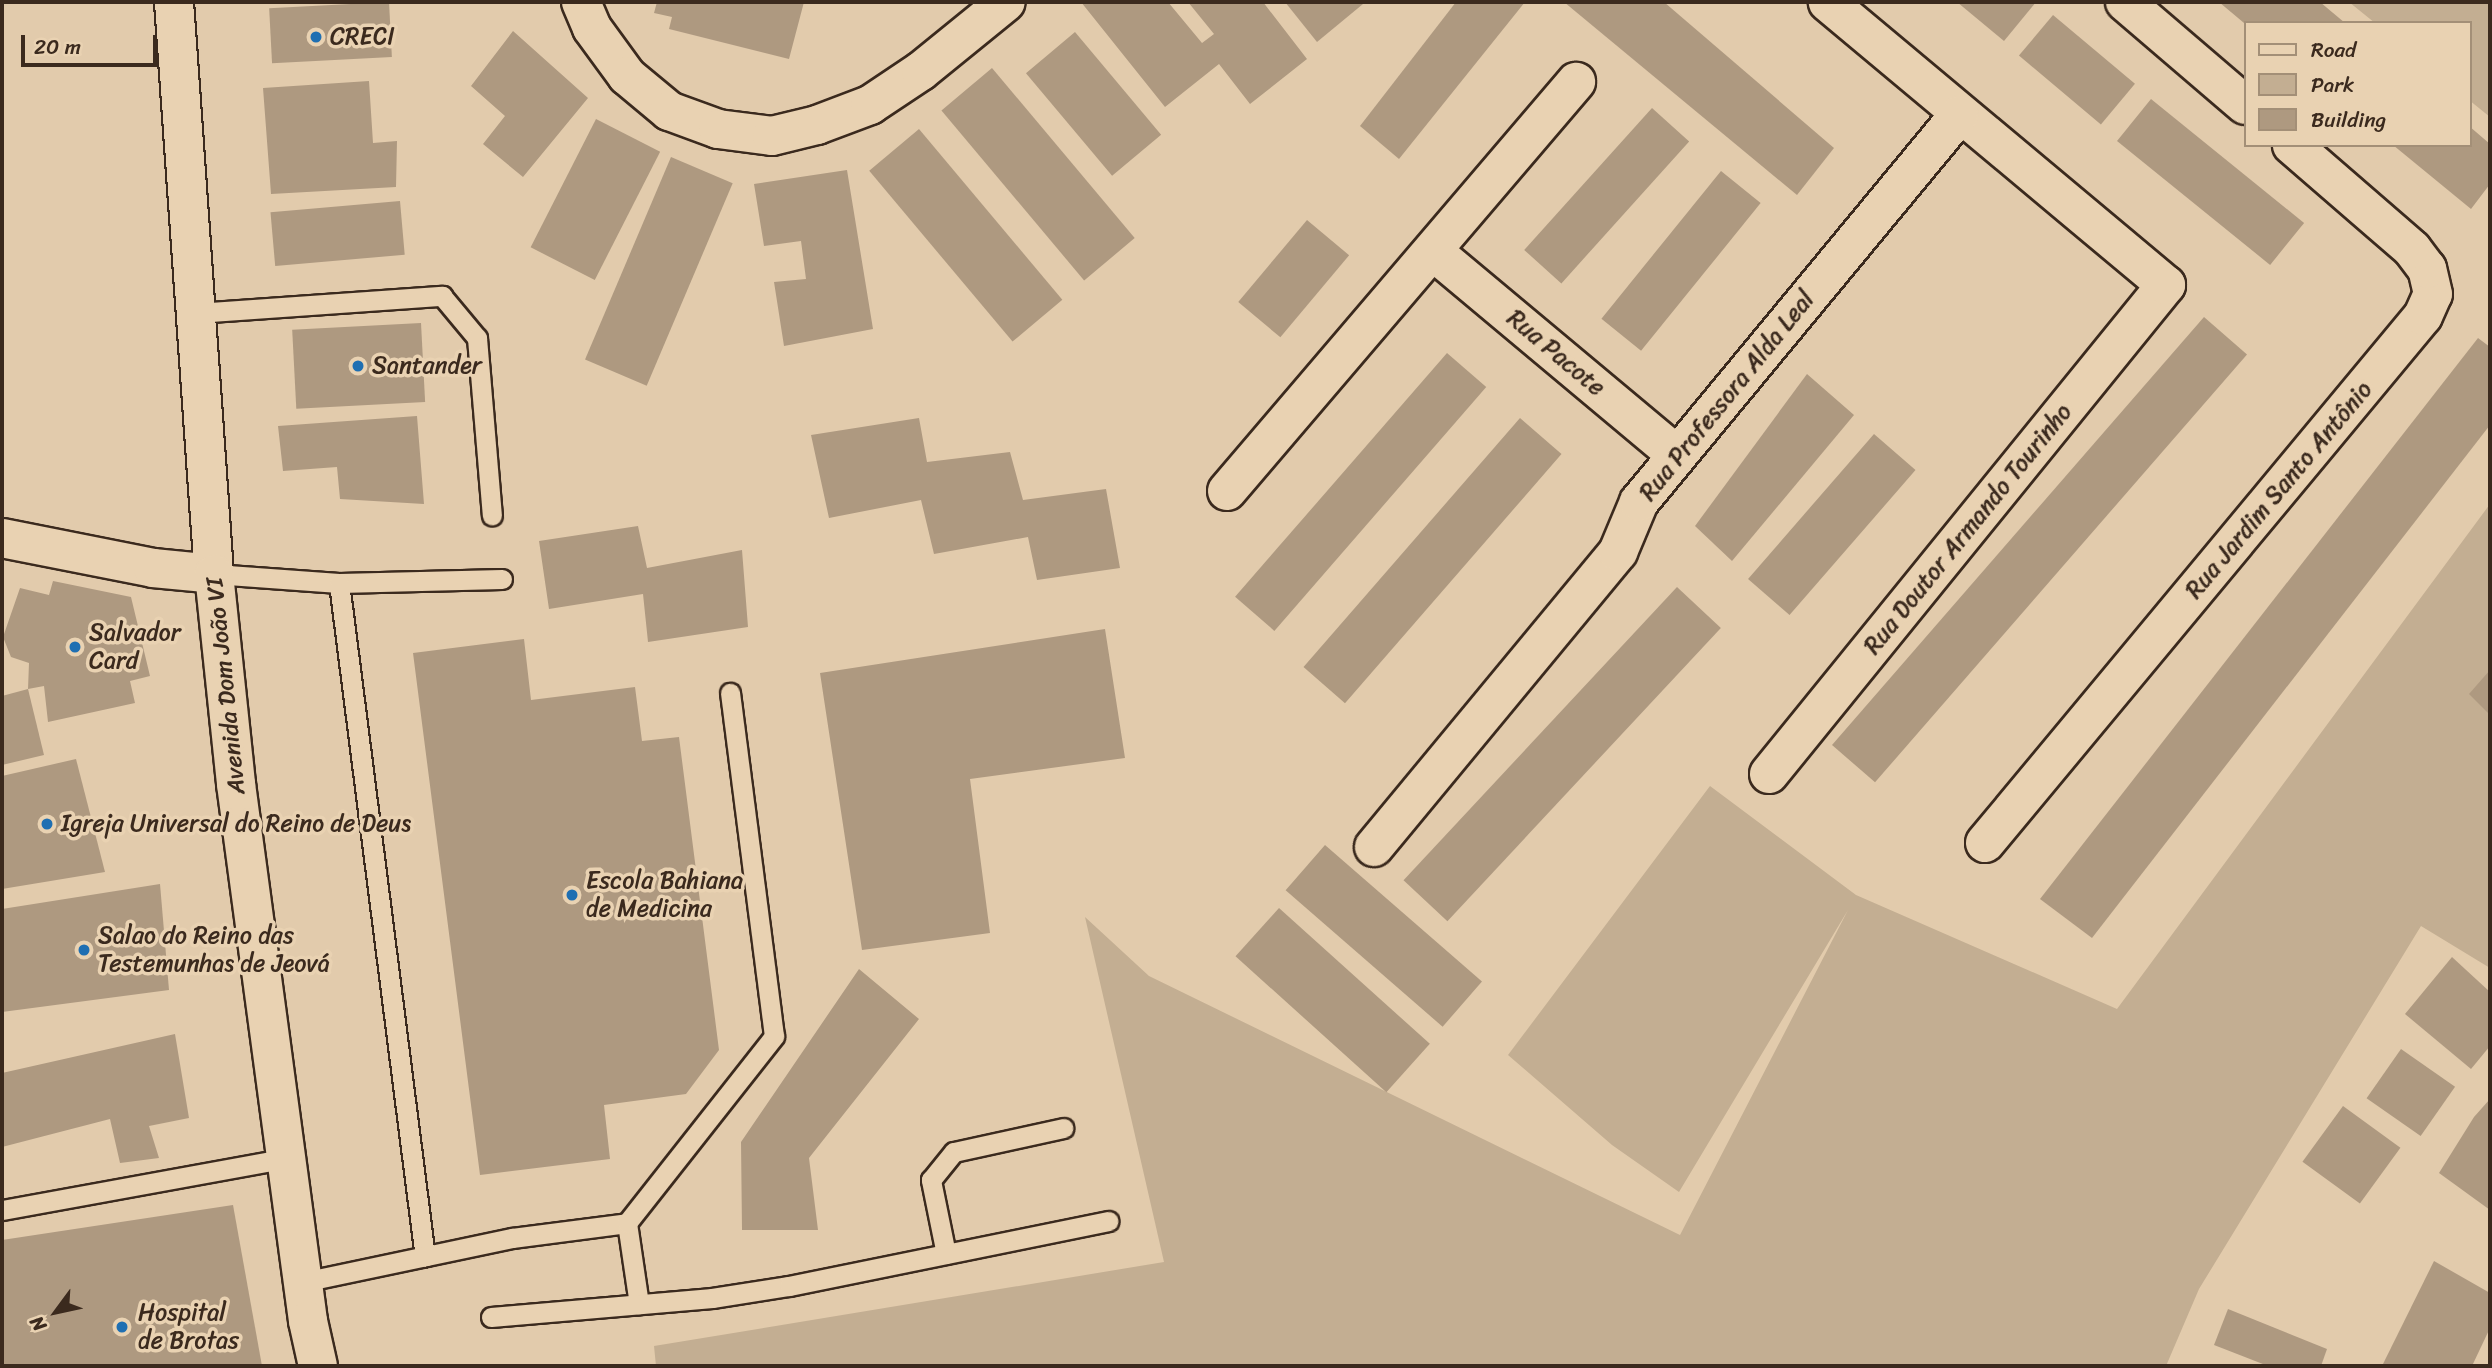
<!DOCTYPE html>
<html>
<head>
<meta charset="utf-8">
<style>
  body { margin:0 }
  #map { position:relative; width:2492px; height:1368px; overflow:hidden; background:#e2cbac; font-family:Sriracha,sans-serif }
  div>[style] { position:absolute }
  .green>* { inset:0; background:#c3ae92 }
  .building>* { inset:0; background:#ae9980; transform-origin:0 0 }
  .roads { filter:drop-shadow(2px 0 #3b2a1e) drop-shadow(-2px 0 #3b2a1e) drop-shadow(0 2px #3b2a1e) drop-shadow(0 -2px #3b2a1e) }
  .lane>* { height:19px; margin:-9.5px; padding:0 9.5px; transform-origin:9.5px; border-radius:9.5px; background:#e9d2b2 }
  .street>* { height:38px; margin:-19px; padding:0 19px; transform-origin:19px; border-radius:19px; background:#e9d2b2 }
  .secondary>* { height:38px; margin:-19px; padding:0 19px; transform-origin:19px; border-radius:19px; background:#e9d2b2 }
  .dots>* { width:19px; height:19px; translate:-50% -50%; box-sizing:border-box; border:4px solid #e9d2b2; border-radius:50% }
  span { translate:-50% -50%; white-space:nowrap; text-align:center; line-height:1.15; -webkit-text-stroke:7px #e9d2b2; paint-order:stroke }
  .poi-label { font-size:24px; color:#3b2a1e }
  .left { translate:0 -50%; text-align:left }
  .street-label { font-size:24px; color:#3b2a1e }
  .frame { position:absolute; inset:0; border:4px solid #3b2a1e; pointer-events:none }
  .legend { position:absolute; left:2244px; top:21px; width:228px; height:126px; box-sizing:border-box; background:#e9d2b2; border:2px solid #a38f77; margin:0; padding:9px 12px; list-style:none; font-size:21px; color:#3b2a1e }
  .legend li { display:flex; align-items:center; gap:14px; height:35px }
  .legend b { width:35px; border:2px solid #a38f77 }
  .north { position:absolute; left:21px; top:1277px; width:70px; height:70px; -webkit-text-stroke:5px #e9d2b2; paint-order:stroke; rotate:237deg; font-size:19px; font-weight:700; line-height:28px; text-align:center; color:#3b2a1e }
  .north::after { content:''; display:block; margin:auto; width:24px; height:32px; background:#3b2a1e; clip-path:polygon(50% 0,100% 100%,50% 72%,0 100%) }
  .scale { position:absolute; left:21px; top:35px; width:136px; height:32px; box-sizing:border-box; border:4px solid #3b2a1e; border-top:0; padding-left:9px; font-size:21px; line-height:24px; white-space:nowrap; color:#3b2a1e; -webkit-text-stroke:5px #e9d2b2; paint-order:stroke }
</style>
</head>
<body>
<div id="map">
  <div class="green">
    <i style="clip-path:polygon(2349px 2px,2490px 2px,2490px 117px,2469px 100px,2469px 23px,2375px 23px)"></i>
    <i style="clip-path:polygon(2490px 504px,2490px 968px,2421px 926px,2199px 1289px,2166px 1366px,656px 1366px,654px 1346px,1164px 1262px,1085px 917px,1149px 976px,1680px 1235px,1848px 910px,1679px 1192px,1612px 1145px,1508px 1055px,1710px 786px,1856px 895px,2117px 1009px)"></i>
  </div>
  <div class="building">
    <i style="left:389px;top:2px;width:55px;height:120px;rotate:87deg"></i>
    <i style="clip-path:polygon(657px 2px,804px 2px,789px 59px,669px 29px,672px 17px,654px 13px)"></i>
    <i style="clip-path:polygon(1081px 2px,1168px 2px,1202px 43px,1214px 34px,1188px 2px,1263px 2px,1307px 59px,1250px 104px,1219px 64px,1165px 107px)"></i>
    <i style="clip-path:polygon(1285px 2px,1361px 2px,1363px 4px,1317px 42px)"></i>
    <i style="clip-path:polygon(1456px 2px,1525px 2px,1399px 159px,1360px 126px)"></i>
    <i style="clip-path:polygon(1564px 2px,1664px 2px,1834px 148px,1797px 195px)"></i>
    <i style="clip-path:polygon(1957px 2px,2036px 2px,2004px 41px)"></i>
    <i style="clip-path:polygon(2219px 2px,2320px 2px,2345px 23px,2244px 23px)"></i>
    <i style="left:2053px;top:15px;width:107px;height:53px;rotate:40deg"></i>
    <i style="clip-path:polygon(513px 31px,588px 98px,523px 177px,483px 144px,505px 116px,471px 86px)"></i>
    <i style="left:1075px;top:32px;width:134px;height:64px;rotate:50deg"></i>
    <i style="left:992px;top:68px;width:222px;height:66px;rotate:50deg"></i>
    <i style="clip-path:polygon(369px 81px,373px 143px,397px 141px,396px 187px,271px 194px,263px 88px)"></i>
    <i style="left:2151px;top:99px;width:197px;height:54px;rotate:39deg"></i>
    <i style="left:1652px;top:108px;width:50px;height:191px;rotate:42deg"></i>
    <i style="left:596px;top:119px;width:72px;height:144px;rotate:27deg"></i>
    <i style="clip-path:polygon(2469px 126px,2490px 144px,2490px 184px,2471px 209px,2393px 145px,2469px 145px)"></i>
    <i style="left:919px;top:129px;width:223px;height:65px;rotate:50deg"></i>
    <i style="left:671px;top:157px;width:67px;height:220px;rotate:23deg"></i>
    <i style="clip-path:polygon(847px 170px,873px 329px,784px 346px,774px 282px,806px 279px,801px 241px,764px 246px,754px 184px)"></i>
    <i style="left:1721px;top:171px;width:51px;height:190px;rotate:39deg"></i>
    <i style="left:400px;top:201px;width:54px;height:130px;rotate:85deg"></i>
    <i style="left:1307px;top:220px;width:55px;height:107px;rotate:40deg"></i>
    <i style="left:2204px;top:317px;width:57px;height:567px;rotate:41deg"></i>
    <i style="left:421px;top:323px;width:79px;height:129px;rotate:87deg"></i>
    <i style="clip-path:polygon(2478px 338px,2490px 347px,2490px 425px,2092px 938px,2040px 899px)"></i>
    <i style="left:1447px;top:353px;width:52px;height:323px;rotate:41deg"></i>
    <i style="clip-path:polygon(1807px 374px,1854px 415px,1732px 561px,1695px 526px)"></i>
    <i style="clip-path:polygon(417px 416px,424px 504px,340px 499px,337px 467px,283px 471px,278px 426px)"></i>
    <i style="clip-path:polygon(919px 418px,927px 462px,1010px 452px,1023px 500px,1106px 489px,1120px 568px,1037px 580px,1028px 537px,934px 554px,921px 500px,829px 518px,811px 435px)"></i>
    <i style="left:1520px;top:418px;width:55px;height:330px;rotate:41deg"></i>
    <i style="left:1874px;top:434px;width:55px;height:192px;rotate:41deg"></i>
    <i style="clip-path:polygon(638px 526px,647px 568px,742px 550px,748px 627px,648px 642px,643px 594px,549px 609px,539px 541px)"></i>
    <i style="clip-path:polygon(53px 581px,131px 597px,150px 676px,130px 681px,135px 703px,48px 722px,44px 686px,28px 689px,29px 663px,11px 657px,3px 637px,20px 588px,49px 595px)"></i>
    <i style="left:1677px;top:587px;width:60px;height:401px;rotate:43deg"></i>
    <i style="clip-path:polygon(1105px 629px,1125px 758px,970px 779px,990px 933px,862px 950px,820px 673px)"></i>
    <i style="clip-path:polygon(524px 639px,531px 700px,635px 687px,642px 741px,679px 737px,719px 1050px,686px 1094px,604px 1105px,610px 1159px,480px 1175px,413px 653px)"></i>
    <i style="clip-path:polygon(2490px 670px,2490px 715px,2469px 694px)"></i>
    <i style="clip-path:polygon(28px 689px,44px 755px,2px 765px,2px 696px)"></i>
    <i style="clip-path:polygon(76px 759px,105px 872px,2px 889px,2px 776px)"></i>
    <i style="left:1325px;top:845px;width:208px;height:60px;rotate:41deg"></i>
    <i style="clip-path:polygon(160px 884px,169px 990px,2px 1012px,2px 909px)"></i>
    <i style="left:1279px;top:908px;width:203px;height:65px;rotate:42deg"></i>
    <i style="clip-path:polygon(2452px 957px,2490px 992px,2490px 1046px,2471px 1069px,2405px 1014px)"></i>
    <i style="clip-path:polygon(859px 969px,919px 1019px,809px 1158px,818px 1230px,742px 1230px,741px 1142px)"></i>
    <i style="clip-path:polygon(175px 1034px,189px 1118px,149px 1126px,159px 1158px,120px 1163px,110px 1119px,2px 1147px,2px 1073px)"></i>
    <i style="left:2401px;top:1049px;width:66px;height:60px;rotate:35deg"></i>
    <i style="clip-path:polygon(2490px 1099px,2490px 1210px,2439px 1173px,2474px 1117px)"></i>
    <i style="left:2343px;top:1106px;width:71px;height:69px;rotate:36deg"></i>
    <i style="clip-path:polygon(233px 1205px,262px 1366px,2px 1366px,2px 1240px)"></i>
    <i style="clip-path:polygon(2434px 1261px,2490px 1293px,2490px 1328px,2472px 1366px,2382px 1366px)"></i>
    <i style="clip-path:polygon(2228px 1309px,2327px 1349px,2321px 1366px,2268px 1366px,2214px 1345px)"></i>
  </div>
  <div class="roads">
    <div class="lane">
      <i style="left:196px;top:313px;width:247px;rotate:-4deg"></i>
      <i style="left:442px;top:296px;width:55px;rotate:50.2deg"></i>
      <i style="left:477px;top:338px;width:178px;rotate:85.2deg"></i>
      <i style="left:214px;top:574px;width:125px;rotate:4.1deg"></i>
      <i style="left:339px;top:583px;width:163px;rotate:-1.4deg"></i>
      <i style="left:339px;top:583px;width:679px;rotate:82.73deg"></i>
      <i style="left:2px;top:1210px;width:290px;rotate:-10.3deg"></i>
      <i style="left:627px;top:1223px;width:82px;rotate:81.6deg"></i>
      <i style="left:946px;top:1254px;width:76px;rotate:-101.5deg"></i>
      <i style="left:931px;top:1180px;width:36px;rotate:-51deg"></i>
      <i style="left:954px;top:1152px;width:112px;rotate:-12.4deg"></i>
      <i style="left:303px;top:1282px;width:214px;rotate:-11.9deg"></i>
      <i style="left:512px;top:1238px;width:116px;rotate:-7.4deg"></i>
      <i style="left:627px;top:1223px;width:238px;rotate:-51.8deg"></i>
      <i style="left:774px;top:1036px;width:346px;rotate:-97.3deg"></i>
      <i style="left:491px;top:1317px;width:222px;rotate:-4.9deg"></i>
      <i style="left:712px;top:1298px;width:78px;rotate:-8.9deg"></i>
      <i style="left:789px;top:1286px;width:326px;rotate:-11.5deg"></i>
    </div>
    <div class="street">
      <i style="left:581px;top:2px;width:28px;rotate:67deg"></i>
      <i style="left:592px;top:28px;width:59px;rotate:53.9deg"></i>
      <i style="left:627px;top:76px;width:55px;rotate:39.8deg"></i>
      <i style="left:669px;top:111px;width:52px;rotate:20.2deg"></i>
      <i style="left:718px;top:129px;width:54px;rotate:7.4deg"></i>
      <i style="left:772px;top:136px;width:46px;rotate:-13.7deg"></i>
      <i style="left:817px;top:125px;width:57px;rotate:-20.7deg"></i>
      <i style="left:870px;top:105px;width:61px;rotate:-33.7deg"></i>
      <i style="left:921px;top:71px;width:109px;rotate:-39.1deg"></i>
      <i style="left:2125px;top:2px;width:158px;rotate:40.6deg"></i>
      <i style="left:1434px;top:252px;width:317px;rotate:39.9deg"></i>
      <i style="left:1227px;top:491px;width:538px;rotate:-49.53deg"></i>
      <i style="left:2px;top:538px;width:154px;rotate:11.2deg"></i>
      <i style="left:153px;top:568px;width:61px;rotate:5.6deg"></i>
      <i style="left:1769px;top:774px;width:630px;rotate:-50.93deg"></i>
      <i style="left:2166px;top:285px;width:441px;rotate:-140.1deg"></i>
      <i style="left:1985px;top:843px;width:685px;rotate:-50.27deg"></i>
      <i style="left:2423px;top:316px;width:24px;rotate:-66deg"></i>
      <i style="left:2433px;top:294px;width:26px;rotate:-103deg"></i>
      <i style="left:2427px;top:269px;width:25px;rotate:-127deg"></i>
      <i style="left:2412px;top:249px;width:159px;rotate:-139.1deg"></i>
      <i style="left:1374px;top:847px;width:383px;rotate:-50.4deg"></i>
      <i style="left:1618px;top:552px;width:54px;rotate:-67.2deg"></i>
      <i style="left:1639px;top:502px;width:502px;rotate:-50.41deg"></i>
    </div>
    <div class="secondary">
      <i style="left:174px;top:2px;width:573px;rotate:86deg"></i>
      <i style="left:214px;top:574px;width:211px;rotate:84deg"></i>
      <i style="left:236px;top:784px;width:542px;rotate:82.36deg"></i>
      <i style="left:308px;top:1321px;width:46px;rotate:77.5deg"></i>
    </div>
  </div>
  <div class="dots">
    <i style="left:316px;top:37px;background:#1f6fb2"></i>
    <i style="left:358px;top:366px;background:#1f6fb2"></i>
    <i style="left:75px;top:647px;background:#1f6fb2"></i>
    <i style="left:47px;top:824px;background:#1f6fb2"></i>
    <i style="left:572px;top:895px;background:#1f6fb2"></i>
    <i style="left:84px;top:950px;background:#1f6fb2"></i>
    <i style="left:122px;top:1327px;background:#1f6fb2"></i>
  </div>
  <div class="poi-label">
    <span class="left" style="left:330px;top:37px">CRECI</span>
    <span class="left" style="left:372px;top:366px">Santander</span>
    <span class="left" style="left:89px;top:647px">Salvador<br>Card</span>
    <span class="left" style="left:61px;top:824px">Igreja Universal do Reino de Deus</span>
    <span class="left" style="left:586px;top:895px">Escola Bahiana<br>de Medicina</span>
    <span class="left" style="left:98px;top:950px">Salao do Reino das<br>Testemunhas de Jeová</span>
    <span class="left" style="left:138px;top:1327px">Hospital<br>de Brotas</span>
  </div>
  <div class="street-label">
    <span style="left:1556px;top:353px;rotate:40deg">Rua Pacote</span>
    <span style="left:1727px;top:396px;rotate:-51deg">Rua Professora Alda Leal</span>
    <span style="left:2279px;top:490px;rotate:-50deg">Rua Jardim Santo Antônio</span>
    <span style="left:1968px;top:529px;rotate:-51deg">Rua Doutor Armando Tourinho</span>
    <span style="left:226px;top:686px;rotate:-96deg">Avenida Dom João VI</span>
  </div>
  <div class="frame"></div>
  <ul class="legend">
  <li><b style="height:9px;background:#e9d2b2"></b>Road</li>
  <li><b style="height:19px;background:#c3ae92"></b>Park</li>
  <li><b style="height:19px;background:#ae9980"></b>Building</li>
  </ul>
  <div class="north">N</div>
  <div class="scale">20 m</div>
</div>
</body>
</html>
